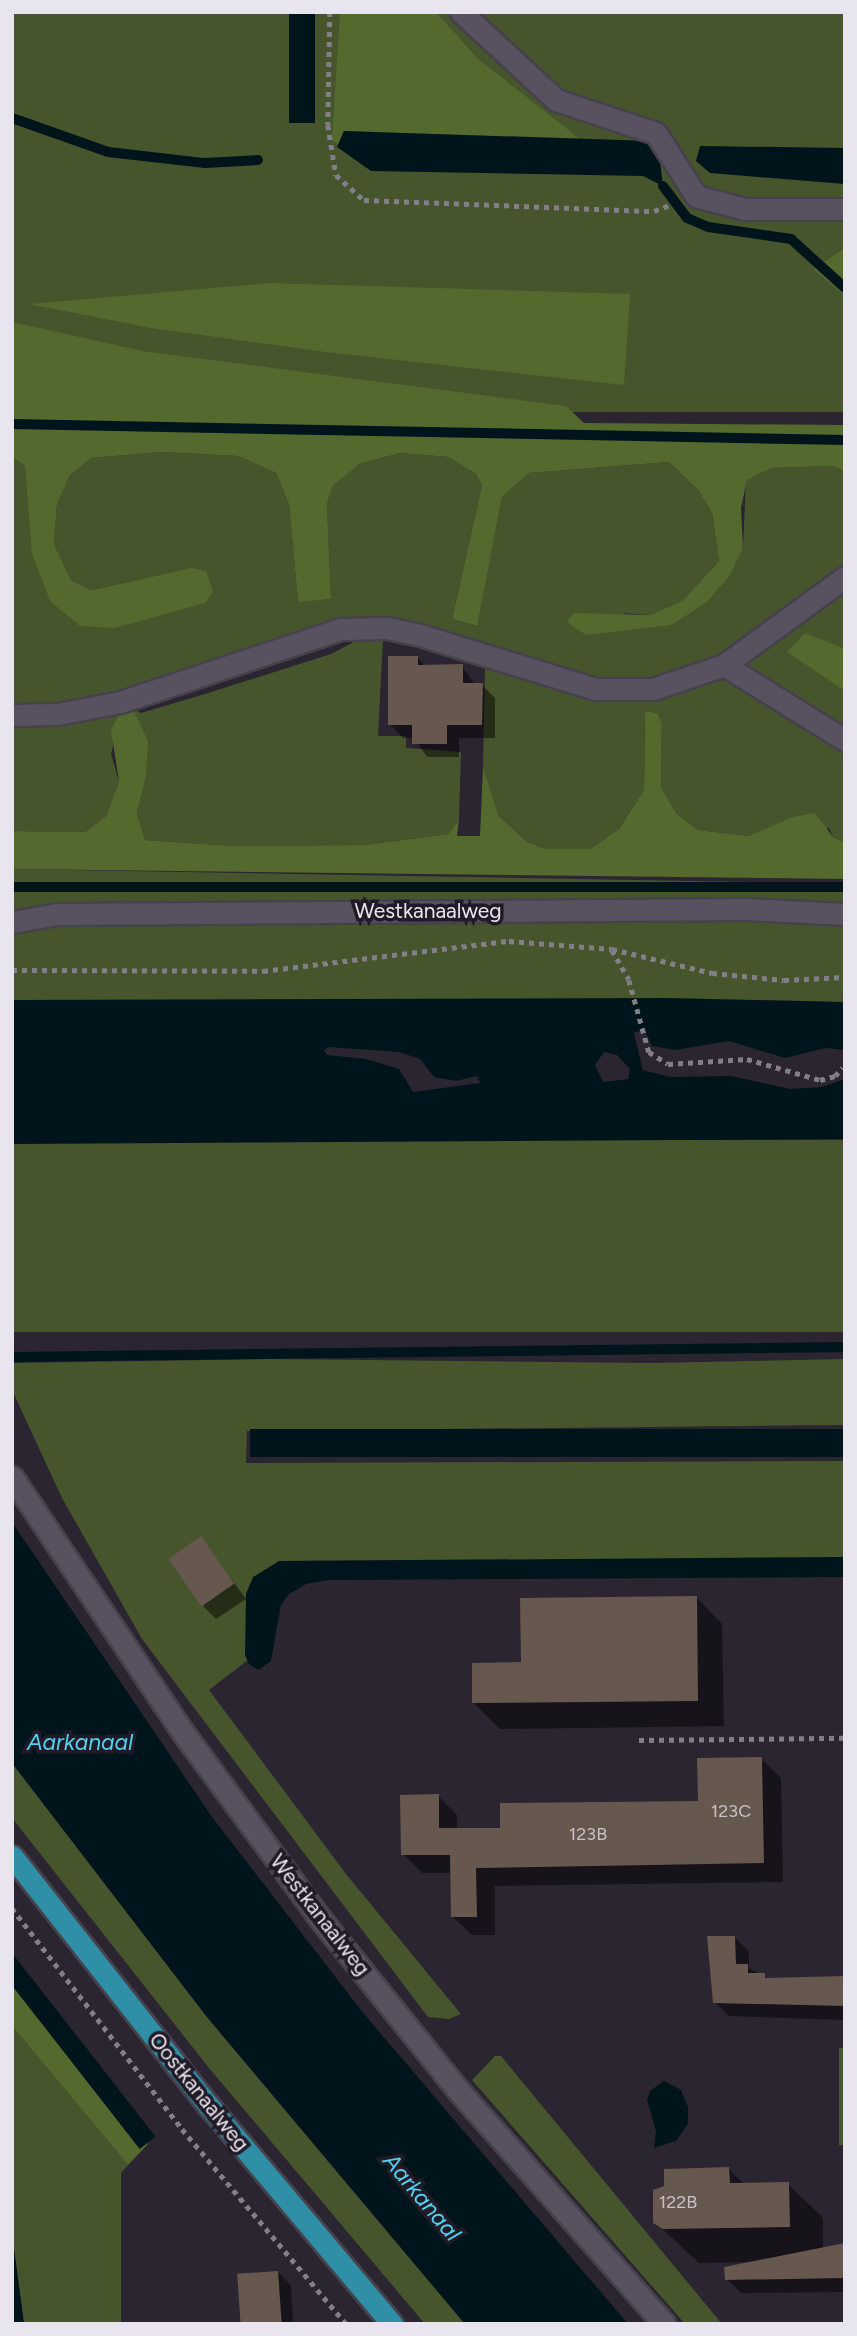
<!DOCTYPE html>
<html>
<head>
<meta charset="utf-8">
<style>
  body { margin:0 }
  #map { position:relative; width:857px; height:2336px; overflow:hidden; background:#2a2531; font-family:Figtree,sans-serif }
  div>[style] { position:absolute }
  .green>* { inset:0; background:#46552c; transform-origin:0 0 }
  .forest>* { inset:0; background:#54692d }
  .water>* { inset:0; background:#00151b; transform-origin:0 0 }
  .shadow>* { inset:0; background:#0007 }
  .stream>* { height:10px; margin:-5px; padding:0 5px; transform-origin:5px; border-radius:5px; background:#00151b }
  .building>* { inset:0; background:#67584f; transform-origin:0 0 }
  .path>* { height:4.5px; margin-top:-2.25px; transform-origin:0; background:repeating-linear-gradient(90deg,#837f8a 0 5px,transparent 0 10px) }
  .roads { filter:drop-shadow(2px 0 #46424c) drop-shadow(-2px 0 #46424c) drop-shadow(0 2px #46424c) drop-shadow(0 -2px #46424c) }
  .minor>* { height:21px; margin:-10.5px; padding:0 10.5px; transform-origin:10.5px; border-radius:10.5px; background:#585260 }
  .major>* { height:21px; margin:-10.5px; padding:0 10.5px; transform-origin:10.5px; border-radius:10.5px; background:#2f8fa6 }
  span { translate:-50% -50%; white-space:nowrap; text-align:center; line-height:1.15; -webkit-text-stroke:7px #201b27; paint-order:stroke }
  .number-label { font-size:18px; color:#c8c2c6 }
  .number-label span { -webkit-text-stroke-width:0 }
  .street-label { font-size:21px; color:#e9e5ee }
  .water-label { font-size:23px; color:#50d2f0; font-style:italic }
  .frame { position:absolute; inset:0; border:14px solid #e9e5ee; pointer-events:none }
</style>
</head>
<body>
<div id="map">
  <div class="green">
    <i style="left:12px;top:12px;width:833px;height:400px"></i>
    <i style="clip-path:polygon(162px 452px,238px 456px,276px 473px,289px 504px,298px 601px,331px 599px,327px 504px,333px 486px,358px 464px,400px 453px,448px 457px,476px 474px,482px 485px,452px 619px,476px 626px,502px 497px,529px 473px,669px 462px,698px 490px,712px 513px,719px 561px,683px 600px,650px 615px,621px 613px,671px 625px,743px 549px,746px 480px,772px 468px,833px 466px,845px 472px,845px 571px,735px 647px,685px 676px,618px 683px,565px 677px,395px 623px,104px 699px,12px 710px,12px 457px,25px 466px,50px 601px,191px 568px,92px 590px,71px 580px,54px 544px,57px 505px,70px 475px,90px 458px)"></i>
    <i style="clip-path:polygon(845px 587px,845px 732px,746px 669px,745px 662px)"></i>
    <i style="clip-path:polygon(369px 634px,383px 639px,378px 736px,406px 736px,406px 748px,461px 752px,459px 820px,448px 834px,365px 845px,233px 846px,145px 840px,137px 813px,146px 777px,132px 707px,141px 713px,205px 694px,331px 654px)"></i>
    <i style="clip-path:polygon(485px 666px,577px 694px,651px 697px,723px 680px,737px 684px,845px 747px,845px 842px,833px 837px,829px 828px,749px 836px,698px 830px,677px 814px,661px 788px,662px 723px,658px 713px,645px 711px,644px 790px,619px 829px,590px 849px,546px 849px,527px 842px,499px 816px,483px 767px)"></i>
    <i style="clip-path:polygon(122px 709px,111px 754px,119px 781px,106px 816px,85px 832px,12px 831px,12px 722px)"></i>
    <i style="left:12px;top:869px;width:833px;height:131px;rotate:1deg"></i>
    <i style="left:845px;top:1140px;width:192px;height:833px;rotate:90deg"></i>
    <i style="clip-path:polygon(270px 1359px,650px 1363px,845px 1359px,845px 1425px,247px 1431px,246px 1463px,845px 1461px,845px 1559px,279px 1561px,245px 1655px,248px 1660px,209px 1690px,346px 1874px,461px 2014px,449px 2019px,428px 2017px,142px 1639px,62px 1498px,12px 1390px,12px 1363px)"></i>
    <i style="clip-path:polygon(12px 1763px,207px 2017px,465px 2324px,425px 2324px,209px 2068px,12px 1818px)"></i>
    <i style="clip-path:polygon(12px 2026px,128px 2165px,121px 2173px,121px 2324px,24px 2324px,12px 2234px)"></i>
    <i style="left:839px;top:2048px;width:6px;height:97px"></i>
    <i style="clip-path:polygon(495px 2056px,501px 2056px,722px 2324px,685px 2324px,472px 2080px)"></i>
  </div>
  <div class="forest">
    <i style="clip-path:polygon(340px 12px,436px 12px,478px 59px,580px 139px,344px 131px,338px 144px,332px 140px)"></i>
    <i style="clip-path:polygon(845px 248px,845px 296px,813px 269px)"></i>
    <i style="clip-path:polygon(269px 283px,630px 294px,624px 385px,326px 352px,151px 328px,29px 304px)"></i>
    <i style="clip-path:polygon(12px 322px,142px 351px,566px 406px,584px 423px,845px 425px,845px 472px,833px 466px,772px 468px,747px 480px,741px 508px,743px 548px,730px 575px,707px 602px,671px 625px,586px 635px,567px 622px,574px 613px,650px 615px,683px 600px,719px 561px,712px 513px,698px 490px,669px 462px,529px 473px,502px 497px,477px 626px,452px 619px,482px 485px,476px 474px,448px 457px,400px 453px,359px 464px,333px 486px,327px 504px,331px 599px,298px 602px,289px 504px,276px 473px,238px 456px,162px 452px,91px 458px,70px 475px,57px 505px,54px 544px,71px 580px,92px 590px,191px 568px,206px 571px,213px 592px,205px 603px,115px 628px,80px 626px,50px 601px,32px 554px,25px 466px,12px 457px)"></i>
    <i style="clip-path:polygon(805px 633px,845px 649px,845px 691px,787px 652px)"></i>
    <i style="clip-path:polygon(132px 707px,148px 741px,146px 777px,137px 813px,145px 840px,233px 846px,365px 845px,448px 834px,459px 820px,457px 836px,480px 836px,483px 767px,499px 816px,527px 842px,546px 849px,590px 849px,619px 829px,644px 790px,645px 711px,658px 713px,662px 723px,661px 788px,677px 814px,698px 830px,749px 836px,793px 817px,815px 813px,833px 837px,845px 842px,845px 879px,12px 869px,12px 831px,85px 832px,106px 816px,119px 781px,111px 730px,122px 709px)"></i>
    <i style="clip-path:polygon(12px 1973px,148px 2144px,128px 2165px,12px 2026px)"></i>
  </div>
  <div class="water">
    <i style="left:289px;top:12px;width:26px;height:111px"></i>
    <i style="clip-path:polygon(344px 131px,651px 141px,659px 153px,663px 186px,643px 176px,371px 171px,337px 147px)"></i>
    <i style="clip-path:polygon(700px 146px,845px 148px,845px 184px,710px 173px,696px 161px)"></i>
    <i style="clip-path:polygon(evenodd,668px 998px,845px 1002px,845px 1050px,826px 1048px,785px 1058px,729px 1041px,675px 1050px,652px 1046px,644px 1029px,634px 1033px,643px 1070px,670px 1077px,731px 1076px,790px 1089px,822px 1087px,845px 1079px,845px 1139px,12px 1144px,12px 1000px,668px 998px,329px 1047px,399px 1052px,420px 1059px,434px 1077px,456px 1081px,477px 1076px,480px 1083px,413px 1092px,399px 1069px,366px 1059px,327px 1055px,324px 1050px,329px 1047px,668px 998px,604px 1052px,617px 1055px,630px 1069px,628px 1079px,603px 1082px,595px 1065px,604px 1052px)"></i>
    <i style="left:845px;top:1429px;width:28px;height:595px;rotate:90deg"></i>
    <i style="clip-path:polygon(12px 1522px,212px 1817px,364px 2014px,628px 2324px,465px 2324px,207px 2017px,12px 1763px)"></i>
    <i style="clip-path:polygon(845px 1557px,845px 1577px,329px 1580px,306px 1584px,288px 1595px,281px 1605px,271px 1661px,258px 1670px,249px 1664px,245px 1655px,246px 1594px,253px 1577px,279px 1561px)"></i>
    <i style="left:12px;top:1953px;width:233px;height:20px;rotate:52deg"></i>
    <i style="clip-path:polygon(664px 2081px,681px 2090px,688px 2107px,688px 2124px,676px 2141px,654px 2148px,656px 2131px,647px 2100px,650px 2091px)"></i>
    <i style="clip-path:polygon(12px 2234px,24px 2324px,14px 2324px)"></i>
  </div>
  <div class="shadow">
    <i style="clip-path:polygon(417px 657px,426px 667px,462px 666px,475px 685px,482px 685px,495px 698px,495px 738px,459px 738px,459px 757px,427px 757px,414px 738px,403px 738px,390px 724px)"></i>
    <i style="clip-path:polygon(201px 1538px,246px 1599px,216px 1619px,202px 1605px)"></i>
    <i style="clip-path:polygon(696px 1597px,722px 1624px,724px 1726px,500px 1729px,474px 1703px,523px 1664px)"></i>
    <i style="clip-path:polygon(762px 1759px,781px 1778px,783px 1882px,495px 1886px,495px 1935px,472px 1935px,452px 1916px,452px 1873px,422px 1873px,403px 1854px,438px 1796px,457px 1815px,457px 1829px,502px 1829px,699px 1803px)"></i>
    <i style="clip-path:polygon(735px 1937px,749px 1952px,749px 1968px,770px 1980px,845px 1978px,845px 2020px,729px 2016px,715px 2002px)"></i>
    <i style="clip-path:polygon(729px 2169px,745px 2185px,788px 2184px,823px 2218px,823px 2251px,845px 2247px,845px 2292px,741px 2293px,727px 2279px,751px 2262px,699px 2263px,655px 2222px)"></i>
    <i style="clip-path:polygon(278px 2272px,291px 2285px,293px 2324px,242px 2324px)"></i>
  </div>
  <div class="stream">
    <i style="left:12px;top:118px;width:102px;rotate:19.5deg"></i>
    <i style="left:108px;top:152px;width:98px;rotate:6.5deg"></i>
    <i style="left:205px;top:163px;width:53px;rotate:-3.2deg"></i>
    <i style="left:663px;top:186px;width:40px;rotate:53deg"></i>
    <i style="left:687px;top:218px;width:23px;rotate:23deg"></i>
    <i style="left:708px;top:227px;width:84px;rotate:8.2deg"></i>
    <i style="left:791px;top:239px;width:73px;rotate:42.2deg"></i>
    <i style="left:12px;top:424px;width:833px;rotate:1.1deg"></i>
    <i style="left:12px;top:887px;width:833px"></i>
    <i style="left:12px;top:1357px;width:833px;rotate:-0.69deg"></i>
  </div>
  <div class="building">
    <i style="clip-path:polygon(388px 656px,418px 656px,418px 665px,463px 664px,463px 683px,483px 683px,482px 725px,447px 725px,447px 744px,412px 744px,412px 725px,388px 725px)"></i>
    <i style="left:201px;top:1536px;width:58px;height:40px;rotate:55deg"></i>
    <i style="clip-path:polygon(697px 1596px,698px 1701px,472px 1703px,472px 1663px,521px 1662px,520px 1598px)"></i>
    <i style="clip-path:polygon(762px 1757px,764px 1863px,476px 1868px,477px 1917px,451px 1917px,450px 1855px,401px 1855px,400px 1795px,439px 1794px,439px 1828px,500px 1828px,500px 1803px,698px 1801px,697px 1758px)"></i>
    <i style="clip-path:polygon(707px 1936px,735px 1936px,736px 1964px,748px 1964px,748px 1973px,765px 1973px,765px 1978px,845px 1976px,845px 2006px,713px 2003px)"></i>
    <i style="clip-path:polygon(729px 2167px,730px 2183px,789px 2182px,790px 2227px,663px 2229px,653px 2223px,653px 2190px,664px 2186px,664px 2169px)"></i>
    <i style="clip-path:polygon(845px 2243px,845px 2278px,725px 2280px,724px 2267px)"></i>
    <i style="left:278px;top:2271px;width:53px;height:41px;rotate:86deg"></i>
  </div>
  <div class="path">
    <i style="left:330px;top:12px;width:113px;rotate:91deg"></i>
    <i style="left:328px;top:125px;width:51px;rotate:80.9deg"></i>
    <i style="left:336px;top:175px;width:38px;rotate:42deg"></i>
    <i style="left:364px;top:200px;width:290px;rotate:2.2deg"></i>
    <i style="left:654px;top:211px;width:19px;rotate:-21deg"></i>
    <i style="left:612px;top:950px;width:34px;rotate:60deg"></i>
    <i style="left:629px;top:980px;width:75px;rotate:74.5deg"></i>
    <i style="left:649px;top:1052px;width:22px;rotate:32deg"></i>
    <i style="left:668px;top:1064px;width:79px;rotate:-3.6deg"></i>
    <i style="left:747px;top:1059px;width:76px;rotate:16deg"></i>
    <i style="left:820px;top:1080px;width:16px;rotate:-15deg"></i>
    <i style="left:835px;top:1076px;width:11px;rotate:-49deg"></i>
    <i style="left:12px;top:970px;width:251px;rotate:0.2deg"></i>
    <i style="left:263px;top:971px;width:248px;rotate:-7deg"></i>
    <i style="left:509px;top:941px;width:103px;rotate:4.4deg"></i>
    <i style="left:612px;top:949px;width:103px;rotate:13.5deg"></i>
    <i style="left:712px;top:973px;width:72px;rotate:5.6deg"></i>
    <i style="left:784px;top:980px;width:61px;rotate:-2.8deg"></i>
    <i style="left:639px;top:1740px;width:206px;rotate:-0.6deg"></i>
    <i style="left:12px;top:1908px;width:279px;rotate:52.4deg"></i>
    <i style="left:182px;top:2129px;width:255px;rotate:49.9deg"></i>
  </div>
  <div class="roads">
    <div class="minor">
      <i style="left:461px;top:12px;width:129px;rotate:42.8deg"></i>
      <i style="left:556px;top:100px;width:105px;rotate:18.3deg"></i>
      <i style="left:656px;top:133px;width:75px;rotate:57.6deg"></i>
      <i style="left:696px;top:196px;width:51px;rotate:14.9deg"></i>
      <i style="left:745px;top:209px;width:100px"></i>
      <i style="left:845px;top:577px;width:150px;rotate:144deg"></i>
      <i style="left:724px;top:665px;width:142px;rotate:31.8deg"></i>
      <i style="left:12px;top:715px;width:46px;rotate:-1.2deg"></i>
      <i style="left:58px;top:714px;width:63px;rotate:-11deg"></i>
      <i style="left:120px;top:702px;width:233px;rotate:-18.3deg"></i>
      <i style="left:341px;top:629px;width:46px;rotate:-1.2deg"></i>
      <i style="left:387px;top:628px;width:34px;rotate:12deg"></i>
      <i style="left:420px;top:635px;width:184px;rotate:17.1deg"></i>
      <i style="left:596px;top:689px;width:57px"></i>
      <i style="left:653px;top:689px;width:75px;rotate:-18.7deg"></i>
      <i style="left:12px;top:922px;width:47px;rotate:-9.9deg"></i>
      <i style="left:58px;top:914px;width:689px;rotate:-0.42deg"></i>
      <i style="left:747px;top:909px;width:98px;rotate:2.9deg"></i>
      <i style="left:12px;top:1477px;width:309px;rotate:56.2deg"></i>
      <i style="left:184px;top:1734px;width:226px;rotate:53.6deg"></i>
      <i style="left:318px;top:1916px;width:223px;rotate:51.2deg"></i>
      <i style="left:458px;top:2090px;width:312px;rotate:48.6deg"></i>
    </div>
    <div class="major">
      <i style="left:12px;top:1856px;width:318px;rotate:51.8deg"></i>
      <i style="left:209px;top:2106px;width:285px;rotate:50deg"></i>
    </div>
  </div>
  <div class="number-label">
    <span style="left:731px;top:1811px">123C</span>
    <span style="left:588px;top:1834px">123B</span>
    <span style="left:678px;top:2202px">122B</span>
  </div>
  <div class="street-label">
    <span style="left:428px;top:911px">Westkanaalweg</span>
    <span style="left:320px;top:1915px;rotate:52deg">Westkanaalweg</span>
    <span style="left:199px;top:2092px;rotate:51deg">Oostkanaalweg</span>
  </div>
  <div class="water-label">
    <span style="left:80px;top:1742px">Aarkanaal</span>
    <span style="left:422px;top:2197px;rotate:50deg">Aarkanaal</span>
  </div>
  <div class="frame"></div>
</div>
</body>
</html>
